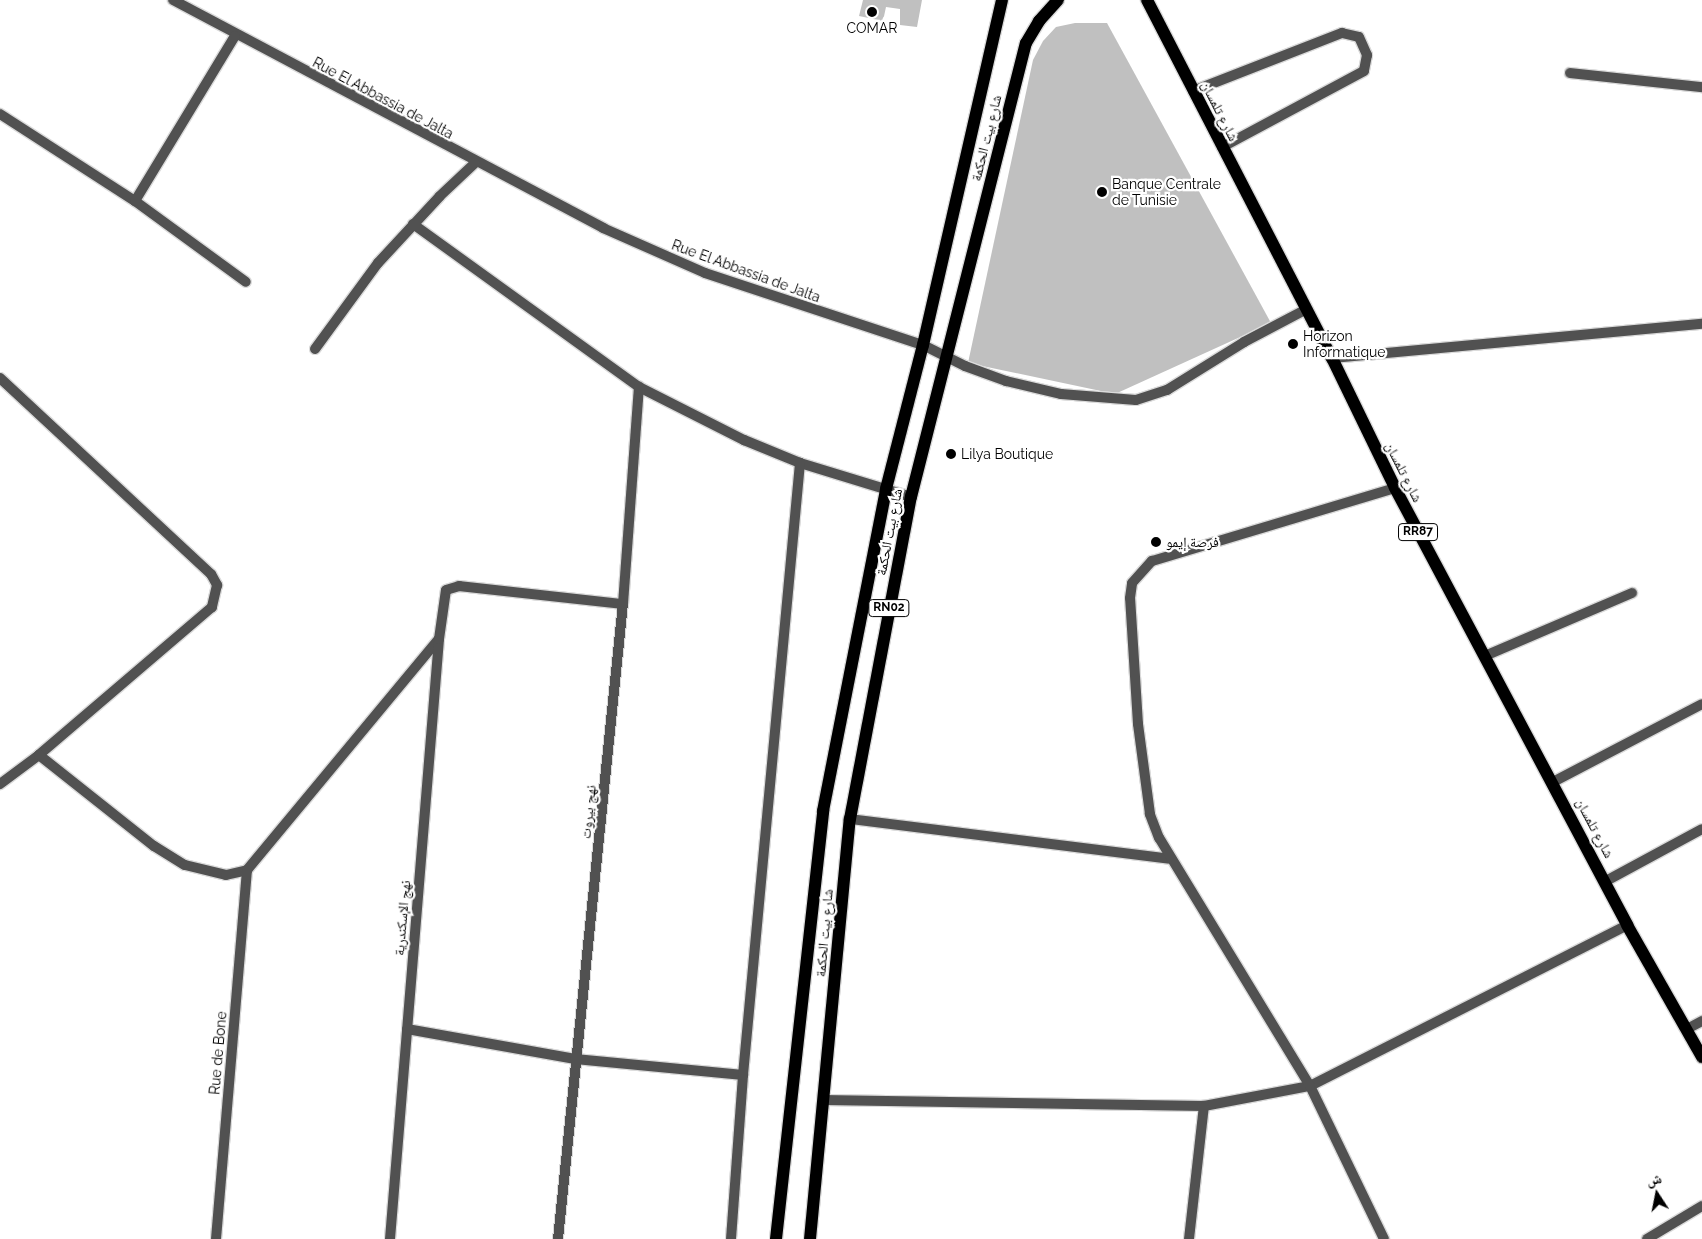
<!DOCTYPE html>
<html>
<head>
<meta charset="utf-8">
<style>
  body { margin:0 }
  #map { position:relative; width:1702px; height:1239px; overflow:hidden; background:#fff; font-family:Raleway,"Noto Naskh Arabic",sans-serif }
  div>[style] { position:absolute }
  .building>* { inset:0; background:#c0c0c0 }
  .roads { filter:drop-shadow(1px 0 #dbdbdb) drop-shadow(-1px 0 #dbdbdb) drop-shadow(0 1px #dbdbdb) drop-shadow(0 -1px #dbdbdb) }
  .service>* { height:10px; margin:-5px; padding:0 5px; transform-origin:5px; border-radius:5px; background:#515151 }
  .minor>* { height:10px; margin:-5px; padding:0 5px; transform-origin:5px; border-radius:5px; background:#515151 }
  .primary>* { height:12px; margin:-6px; padding:0 6px; transform-origin:6px; border-radius:6px; background:#000 }
  .dots>* { width:14px; height:14px; translate:-50% -50%; box-sizing:border-box; border:2px solid #fff; border-radius:50% }
  span { translate:-50% -50%; white-space:nowrap; text-align:center; line-height:1.15; -webkit-text-stroke:4.5px #fff; paint-order:stroke }
  .shield-label span { padding:1px 4px; background:#fff; border:1px solid; border-radius:4px; -webkit-text-stroke-width:0 }
  .shield-label { font-size:12px; color:#000; font-weight:700 }
  .poi-label { font-size:14px; color:#000 }
  .left { translate:0 -50%; text-align:left }
  .street-label { font-size:14px; color:#000 }
  .north { position:absolute; left:1632px; top:1169px; width:50px; height:50px; -webkit-text-stroke:4px #fff; paint-order:stroke; rotate:349deg; font-size:14px; font-weight:700; line-height:20px; text-align:center; color:#000 }
  .north::after { content:''; display:block; margin:auto; width:18px; height:22px; background:#000; clip-path:polygon(50% 0,100% 100%,50% 72%,0 100%) }
</style>
</head>
<body>
<div id="map">
  <div class="building">
    <i style="clip-path:polygon(863px 0,922px 0,917px 27px,900px 25px,900px 9px,886px 7px,883px 21px,859px 16px)"></i>
    <i style="clip-path:polygon(1075px 23px,1107px 23px,1271px 323px,1115px 394px,968px 363px,1033px 60px,1043px 41px,1056px 27px)"></i>
  </div>
  <div class="roads">
    <div class="service">
      <i style="left:1193px;top:91px;width:160px;rotate:-21.3deg"></i>
      <i style="left:1342px;top:33px;width:17px;rotate:13deg"></i>
      <i style="left:1359px;top:37px;width:20px;rotate:66deg"></i>
      <i style="left:1367px;top:55px;width:16px;rotate:101deg"></i>
      <i style="left:1364px;top:71px;width:161px;rotate:151.8deg"></i>
    </div>
    <div class="minor">
      <i style="left:173px;top:0;width:487px;rotate:27.9deg"></i>
      <i style="left:603px;top:228px;width:111px;rotate:23.8deg"></i>
      <i style="left:705px;top:273px;width:230px;rotate:18.3deg"></i>
      <i style="left:923px;top:345px;width:47px;rotate:26.6deg"></i>
      <i style="left:965px;top:366px;width:44px;rotate:20.1deg"></i>
      <i style="left:1006px;top:381px;width:57px;rotate:13.3deg"></i>
      <i style="left:1061px;top:394px;width:75px;rotate:4.6deg"></i>
      <i style="left:1136px;top:400px;width:33px;rotate:-18deg"></i>
      <i style="left:1167px;top:390px;width:91px;rotate:-31.9deg"></i>
      <i style="left:1244px;top:342px;width:69px;rotate:-27.7deg"></i>
      <i style="left:1570px;top:73px;width:133px;rotate:6.1deg"></i>
      <i style="left:0;top:114px;width:161px;rotate:32.8deg"></i>
      <i style="left:135px;top:201px;width:137px;rotate:36.1deg"></i>
      <i style="left:135px;top:201px;width:193px;rotate:-58.8deg"></i>
      <i style="left:413px;top:224px;width:279px;rotate:35.8deg"></i>
      <i style="left:639px;top:387px;width:118px;rotate:26.8deg"></i>
      <i style="left:744px;top:440px;width:61px;rotate:22.3deg"></i>
      <i style="left:800px;top:463px;width:116px;rotate:17deg"></i>
      <i style="left:315px;top:349px;width:107px;rotate:-53.8deg"></i>
      <i style="left:378px;top:263px;width:91px;rotate:-47.2deg"></i>
      <i style="left:440px;top:196px;width:48px;rotate:-43.3deg"></i>
      <i style="left:1332px;top:358px;width:372px;rotate:-5.3deg"></i>
      <i style="left:0;top:378px;width:288px;rotate:42.9deg"></i>
      <i style="left:211px;top:574px;width:13px;rotate:61deg"></i>
      <i style="left:217px;top:585px;width:23px;rotate:103deg"></i>
      <i style="left:212px;top:607px;width:228px;rotate:139.5deg"></i>
      <i style="left:39px;top:755px;width:49px;rotate:143.4deg"></i>
      <i style="left:1485px;top:656px;width:160px;rotate:-23.2deg"></i>
      <i style="left:39px;top:755px;width:147px;rotate:38.4deg"></i>
      <i style="left:154px;top:846px;width:36px;rotate:32deg"></i>
      <i style="left:185px;top:865px;width:42px;rotate:13.7deg"></i>
      <i style="left:226px;top:875px;width:22px;rotate:-13deg"></i>
      <i style="left:247px;top:870px;width:300px;rotate:-50.3deg"></i>
      <i style="left:1553px;top:782px;width:168px;rotate:-27.6deg"></i>
      <i style="left:850px;top:819px;width:321px;rotate:7.1deg"></i>
      <i style="left:1606px;top:881px;width:109px;rotate:-28.4deg"></i>
      <i style="left:407px;top:1029px;width:171px;rotate:10.1deg"></i>
      <i style="left:575px;top:1059px;width:169px;rotate:5.4deg"></i>
      <i style="left:1687px;top:1029px;width:17px;rotate:-28deg"></i>
      <i style="left:823px;top:1100px;width:381px;rotate:0.9deg"></i>
      <i style="left:1204px;top:1106px;width:108px;rotate:-10.7deg"></i>
      <i style="left:1310px;top:1086px;width:356px;rotate:-26.9deg"></i>
      <i style="left:216px;top:1239px;width:370px;rotate:-85.2deg"></i>
      <i style="left:390px;top:1239px;width:602px;rotate:-85.33deg"></i>
      <i style="left:439px;top:639px;width:49px;rotate:-81.9deg"></i>
      <i style="left:446px;top:590px;width:14px;rotate:-17deg"></i>
      <i style="left:459px;top:586px;width:165px;rotate:6.3deg"></i>
      <i style="left:558px;top:1239px;width:638px;rotate:-84.16deg"></i>
      <i style="left:623px;top:604px;width:218px;rotate:-85.8deg"></i>
      <i style="left:731px;top:1239px;width:164px;rotate:-85.8deg"></i>
      <i style="left:743px;top:1075px;width:615px;rotate:-84.68deg"></i>
      <i style="left:1189px;top:1239px;width:134px;rotate:-83.6deg"></i>
      <i style="left:1384px;top:1239px;width:170px;rotate:-115.8deg"></i>
      <i style="left:1310px;top:1086px;width:290px;rotate:-121.3deg"></i>
      <i style="left:1159px;top:838px;width:26px;rotate:-111deg"></i>
      <i style="left:1150px;top:814px;width:91px;rotate:-97.6deg"></i>
      <i style="left:1138px;top:724px;width:126px;rotate:-93.6deg"></i>
      <i style="left:1130px;top:598px;width:15px;rotate:-82deg"></i>
      <i style="left:1132px;top:583px;width:30px;rotate:-48deg"></i>
      <i style="left:1152px;top:561px;width:254px;rotate:-16.7deg"></i>
      <i style="left:1647px;top:1239px;width:64px;rotate:-31deg"></i>
    </div>
    <div class="primary">
      <i style="left:1147px;top:0;width:403px;rotate:62.7deg"></i>
      <i style="left:1332px;top:358px;width:144px;rotate:64.1deg"></i>
      <i style="left:1395px;top:488px;width:495px;rotate:62deg"></i>
      <i style="left:1627px;top:925px;width:152px;rotate:60.4deg"></i>
      <i style="left:776px;top:1239px;width:431px;rotate:-83.7deg"></i>
      <i style="left:823px;top:811px;width:328px;rotate:-78.9deg"></i>
      <i style="left:886px;top:489px;width:149px;rotate:-75.6deg"></i>
      <i style="left:923px;top:345px;width:354px;rotate:-77.1deg"></i>
      <i style="left:810px;top:1239px;width:422px;rotate:-84.6deg"></i>
      <i style="left:850px;top:819px;width:328px;rotate:-79.3deg"></i>
      <i style="left:911px;top:497px;width:468px;rotate:-75.8deg"></i>
      <i style="left:1026px;top:43px;width:26px;rotate:-59deg"></i>
      <i style="left:1039px;top:21px;width:28px;rotate:-48deg"></i>
    </div>
  </div>
  <div class="dots">
    <i style="left:872px;top:12px;background:#000"></i>
    <i style="left:1102px;top:192px;background:#000"></i>
    <i style="left:1293px;top:344px;background:#000"></i>
    <i style="left:951px;top:454px;background:#000"></i>
    <i style="left:1156px;top:542px;background:#000"></i>
  </div>
  <div class="shield-label">
    <span style="left:1418px;top:532px">RR87</span>
    <span style="left:889px;top:608px">RN02</span>
  </div>
  <div class="poi-label">
    <span style="left:872px;top:28px">COMAR</span>
    <span class="left" style="left:1112px;top:192px">Banque Centrale<br>de Tunisie</span>
    <span class="left" style="left:1303px;top:344px">Horizon<br>Informatique</span>
    <span class="left" style="left:961px;top:454px">Lilya Boutique</span>
    <span class="left" style="left:1166px;top:542px">فرصة إيمو</span>
  </div>
  <div class="street-label">
    <span style="left:383px;top:98px;rotate:28deg">Rue El Abbassia de Jalta</span>
    <span style="left:1220px;top:111px;rotate:63deg">شارع تلمسان</span>
    <span style="left:986px;top:138px;rotate:-76deg">شارع بيت الحكمة</span>
    <span style="left:746px;top:271px;rotate:20deg">Rue El Abbassia de Jalta</span>
    <span style="left:1404px;top:472px;rotate:63deg">شارع تلمسان</span>
    <span style="left:889px;top:532px;rotate:-79deg">شارع بيت الحكمة</span>
    <span style="left:588px;top:812px;rotate:-84deg">نهج بيروت</span>
    <span style="left:1595px;top:828px;rotate:62deg">شارع تلمسان</span>
    <span style="left:402px;top:918px;rotate:-85deg">نهج الإسكندرية</span>
    <span style="left:824px;top:933px;rotate:-85deg">شارع بيت الحكمة</span>
    <span style="left:218px;top:1053px;rotate:-85deg">Rue de Bone</span>
  </div>
  <div class="north">ش</div>
</div>
</body>
</html>
